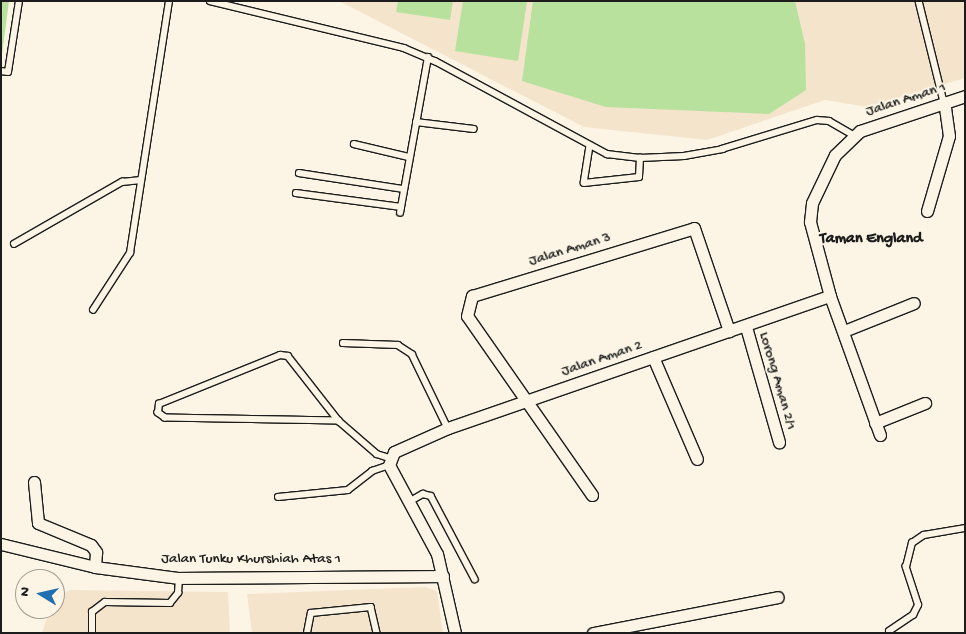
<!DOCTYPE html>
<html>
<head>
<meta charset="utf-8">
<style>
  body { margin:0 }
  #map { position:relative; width:966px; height:634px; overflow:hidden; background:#fcf5e5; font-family:"Gochi Hand",sans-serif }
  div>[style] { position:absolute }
  .built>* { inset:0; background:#f4e4cc }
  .green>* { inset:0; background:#b7e19d }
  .roads { filter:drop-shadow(1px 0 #1c1c1c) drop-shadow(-1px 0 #1c1c1c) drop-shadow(0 1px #1c1c1c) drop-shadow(0 -1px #1c1c1c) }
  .lane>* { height:5.5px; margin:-2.75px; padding:0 2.75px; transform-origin:2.75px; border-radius:2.75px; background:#fcf5e5 }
  .street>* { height:11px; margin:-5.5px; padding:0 5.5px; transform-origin:5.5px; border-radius:5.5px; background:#fcf5e5 }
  span { translate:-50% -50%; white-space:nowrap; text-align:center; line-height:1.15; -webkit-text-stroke:4px #fcf5e5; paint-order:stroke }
  .street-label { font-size:15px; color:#1c1c1c }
  .neighbourhood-label { font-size:16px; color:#1c1c1c; font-weight:700 }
  .frame { position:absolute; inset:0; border:2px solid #1c1c1c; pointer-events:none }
  .north { position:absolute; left:15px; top:569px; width:50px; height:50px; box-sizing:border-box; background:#fcf5e5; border:1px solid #a29e95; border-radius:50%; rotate:279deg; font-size:14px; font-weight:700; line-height:20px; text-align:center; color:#1c1c1c }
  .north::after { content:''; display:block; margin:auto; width:18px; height:22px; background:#1f6fb2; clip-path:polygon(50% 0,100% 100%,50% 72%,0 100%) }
</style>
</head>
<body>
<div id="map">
  <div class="built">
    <i style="clip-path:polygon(339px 1px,965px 1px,965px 78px,867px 107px,825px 100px,707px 140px,584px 127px)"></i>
    <i style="clip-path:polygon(425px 587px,437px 591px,443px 633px,252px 633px,247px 594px)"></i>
    <i style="clip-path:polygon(70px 590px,228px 592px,230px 633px,42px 633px,50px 609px,55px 609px,55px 597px)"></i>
  </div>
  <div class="green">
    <i style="clip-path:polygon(1px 1px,9px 1px,1px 62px)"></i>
    <i style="clip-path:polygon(398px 1px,453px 1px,450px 20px,396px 12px)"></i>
    <i style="clip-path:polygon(463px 1px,527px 1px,518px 61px,455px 51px)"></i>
    <i style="clip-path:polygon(533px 1px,795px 1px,805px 44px,806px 90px,769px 114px,606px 107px,522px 81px)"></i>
  </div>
  <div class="roads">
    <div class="lane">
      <i style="left:210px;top:1px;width:200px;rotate:13.6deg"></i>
      <i style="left:404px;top:48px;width:34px;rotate:23deg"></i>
      <i style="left:435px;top:61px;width:196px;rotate:28.4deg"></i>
      <i style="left:607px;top:154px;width:33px;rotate:7deg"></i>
      <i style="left:640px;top:158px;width:44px;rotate:-2.6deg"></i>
      <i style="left:684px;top:156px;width:39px;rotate:-10deg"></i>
      <i style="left:722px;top:149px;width:99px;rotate:-17deg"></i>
      <i style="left:817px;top:120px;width:12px;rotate:5deg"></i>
      <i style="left:829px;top:121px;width:30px;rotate:30deg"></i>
      <i style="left:919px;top:1px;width:104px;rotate:76.1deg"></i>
      <i style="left:1px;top:71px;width:7px;rotate:8deg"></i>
      <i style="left:8px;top:72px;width:72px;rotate:-81.2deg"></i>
      <i style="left:416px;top:122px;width:58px;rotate:6.9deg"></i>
      <i style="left:354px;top:144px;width:57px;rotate:13.3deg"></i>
      <i style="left:590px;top:146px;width:37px;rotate:99deg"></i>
      <i style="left:584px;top:183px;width:55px;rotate:-6.2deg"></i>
      <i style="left:639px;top:177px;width:19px;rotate:-87deg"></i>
      <i style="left:299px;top:173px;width:106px;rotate:8.7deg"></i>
      <i style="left:296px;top:193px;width:106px;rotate:7.6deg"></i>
      <i style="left:400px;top:213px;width:158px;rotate:-79.8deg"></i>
      <i style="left:14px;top:244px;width:125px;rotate:-29.9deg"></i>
      <i style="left:122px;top:182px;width:19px;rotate:-6deg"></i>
      <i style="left:93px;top:310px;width:68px;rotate:-57deg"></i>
      <i style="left:130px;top:253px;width:255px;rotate:-81.2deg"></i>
      <i style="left:343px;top:343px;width:55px;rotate:2.1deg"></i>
      <i style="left:398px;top:345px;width:17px;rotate:33deg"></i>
      <i style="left:412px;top:354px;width:82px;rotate:64.1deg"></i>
      <i style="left:339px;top:421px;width:174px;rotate:-179deg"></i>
      <i style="left:165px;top:418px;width:9px;rotate:-144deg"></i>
      <i style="left:158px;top:413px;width:9px;rotate:-84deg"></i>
      <i style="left:159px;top:404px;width:131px;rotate:-22deg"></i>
      <i style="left:280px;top:355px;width:8px;rotate:7deg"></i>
      <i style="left:288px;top:356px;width:83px;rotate:51.9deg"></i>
      <i style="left:339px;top:421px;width:50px;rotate:41deg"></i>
      <i style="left:377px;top:454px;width:13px;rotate:18deg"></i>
      <i style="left:278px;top:497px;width:70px;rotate:-5.7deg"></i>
      <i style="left:348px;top:490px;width:31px;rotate:-38deg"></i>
      <i style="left:372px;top:471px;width:18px;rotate:-19deg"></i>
      <i style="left:409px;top:502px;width:16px;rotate:-30deg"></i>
      <i style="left:423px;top:494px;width:8px;rotate:14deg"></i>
      <i style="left:431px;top:496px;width:94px;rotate:62.1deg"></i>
      <i style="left:889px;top:631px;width:29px;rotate:-34deg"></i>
      <i style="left:913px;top:615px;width:11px;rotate:-63deg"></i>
      <i style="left:918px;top:605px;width:40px;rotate:-108deg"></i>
      <i style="left:906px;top:567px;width:25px;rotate:-76deg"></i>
      <i style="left:912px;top:543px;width:14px;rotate:-34deg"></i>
      <i style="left:924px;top:535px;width:42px;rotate:-9.7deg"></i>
      <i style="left:92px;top:633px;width:21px;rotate:-90deg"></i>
      <i style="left:92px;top:612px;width:16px;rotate:-38deg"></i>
      <i style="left:105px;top:602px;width:65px;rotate:0.9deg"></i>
      <i style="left:170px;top:603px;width:13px;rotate:-51deg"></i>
      <i style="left:178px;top:593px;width:15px;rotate:-86deg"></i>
      <i style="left:307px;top:633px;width:20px;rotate:-79deg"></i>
      <i style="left:311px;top:613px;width:60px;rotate:-5.7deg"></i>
      <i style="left:371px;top:607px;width:27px;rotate:77deg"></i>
    </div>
    <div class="street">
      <i style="left:927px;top:211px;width:78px;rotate:-73.7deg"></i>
      <i style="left:949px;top:136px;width:34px;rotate:-98deg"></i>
      <i style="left:746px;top:327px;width:120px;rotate:74deg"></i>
      <i style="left:844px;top:331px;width:75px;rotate:-21.8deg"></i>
      <i style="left:653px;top:357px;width:111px;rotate:66.7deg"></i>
      <i style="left:875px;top:423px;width:54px;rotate:-21.8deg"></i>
      <i style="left:880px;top:435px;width:148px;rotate:-109.8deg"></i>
      <i style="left:830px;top:296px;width:77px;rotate:-105.1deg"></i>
      <i style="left:810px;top:222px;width:19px;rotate:-84deg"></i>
      <i style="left:812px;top:203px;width:53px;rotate:-64.4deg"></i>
      <i style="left:835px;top:155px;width:35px;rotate:-44deg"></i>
      <i style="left:860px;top:131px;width:111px;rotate:-18.4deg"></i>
      <i style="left:34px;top:482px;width:41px;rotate:84.4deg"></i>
      <i style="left:38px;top:523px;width:57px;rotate:22.5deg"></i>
      <i style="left:91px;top:545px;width:9px;rotate:54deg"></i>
      <i style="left:96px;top:552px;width:15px;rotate:94deg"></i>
      <i style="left:592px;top:495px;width:218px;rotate:-124.9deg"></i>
      <i style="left:467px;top:316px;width:21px;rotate:-76deg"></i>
      <i style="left:472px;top:296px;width:232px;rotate:-17deg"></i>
      <i style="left:694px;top:228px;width:109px;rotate:71.2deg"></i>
      <i style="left:1px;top:544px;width:97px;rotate:13.7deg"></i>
      <i style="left:95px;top:567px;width:85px;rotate:7.5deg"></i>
      <i style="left:179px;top:578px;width:264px;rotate:-0.4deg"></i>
      <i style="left:455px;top:633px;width:81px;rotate:-102.8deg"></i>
      <i style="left:437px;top:554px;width:101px;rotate:-118.3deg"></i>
      <i style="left:389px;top:465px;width:14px;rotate:-69deg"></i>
      <i style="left:394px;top:452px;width:59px;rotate:-24deg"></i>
      <i style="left:448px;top:428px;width:404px;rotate:-19.1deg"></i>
      <i style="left:593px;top:633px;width:188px;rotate:-11deg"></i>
    </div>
  </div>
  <div class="street-label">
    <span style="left:906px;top:100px;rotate:-18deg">Jalan Aman 1</span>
    <span style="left:570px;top:250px;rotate:-17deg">Jalan Aman 3</span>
    <span style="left:602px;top:359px;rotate:-19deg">Jalan Aman 2</span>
    <span style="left:777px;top:381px;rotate:74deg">Lorong Aman 2/1</span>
    <span style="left:251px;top:560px">Jalan Tunku Khurshiah Atas 1</span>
  </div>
  <div class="neighbourhood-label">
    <span style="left:871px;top:240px">Taman England</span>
  </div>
  <div class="frame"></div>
  <div class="north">N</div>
</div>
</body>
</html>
